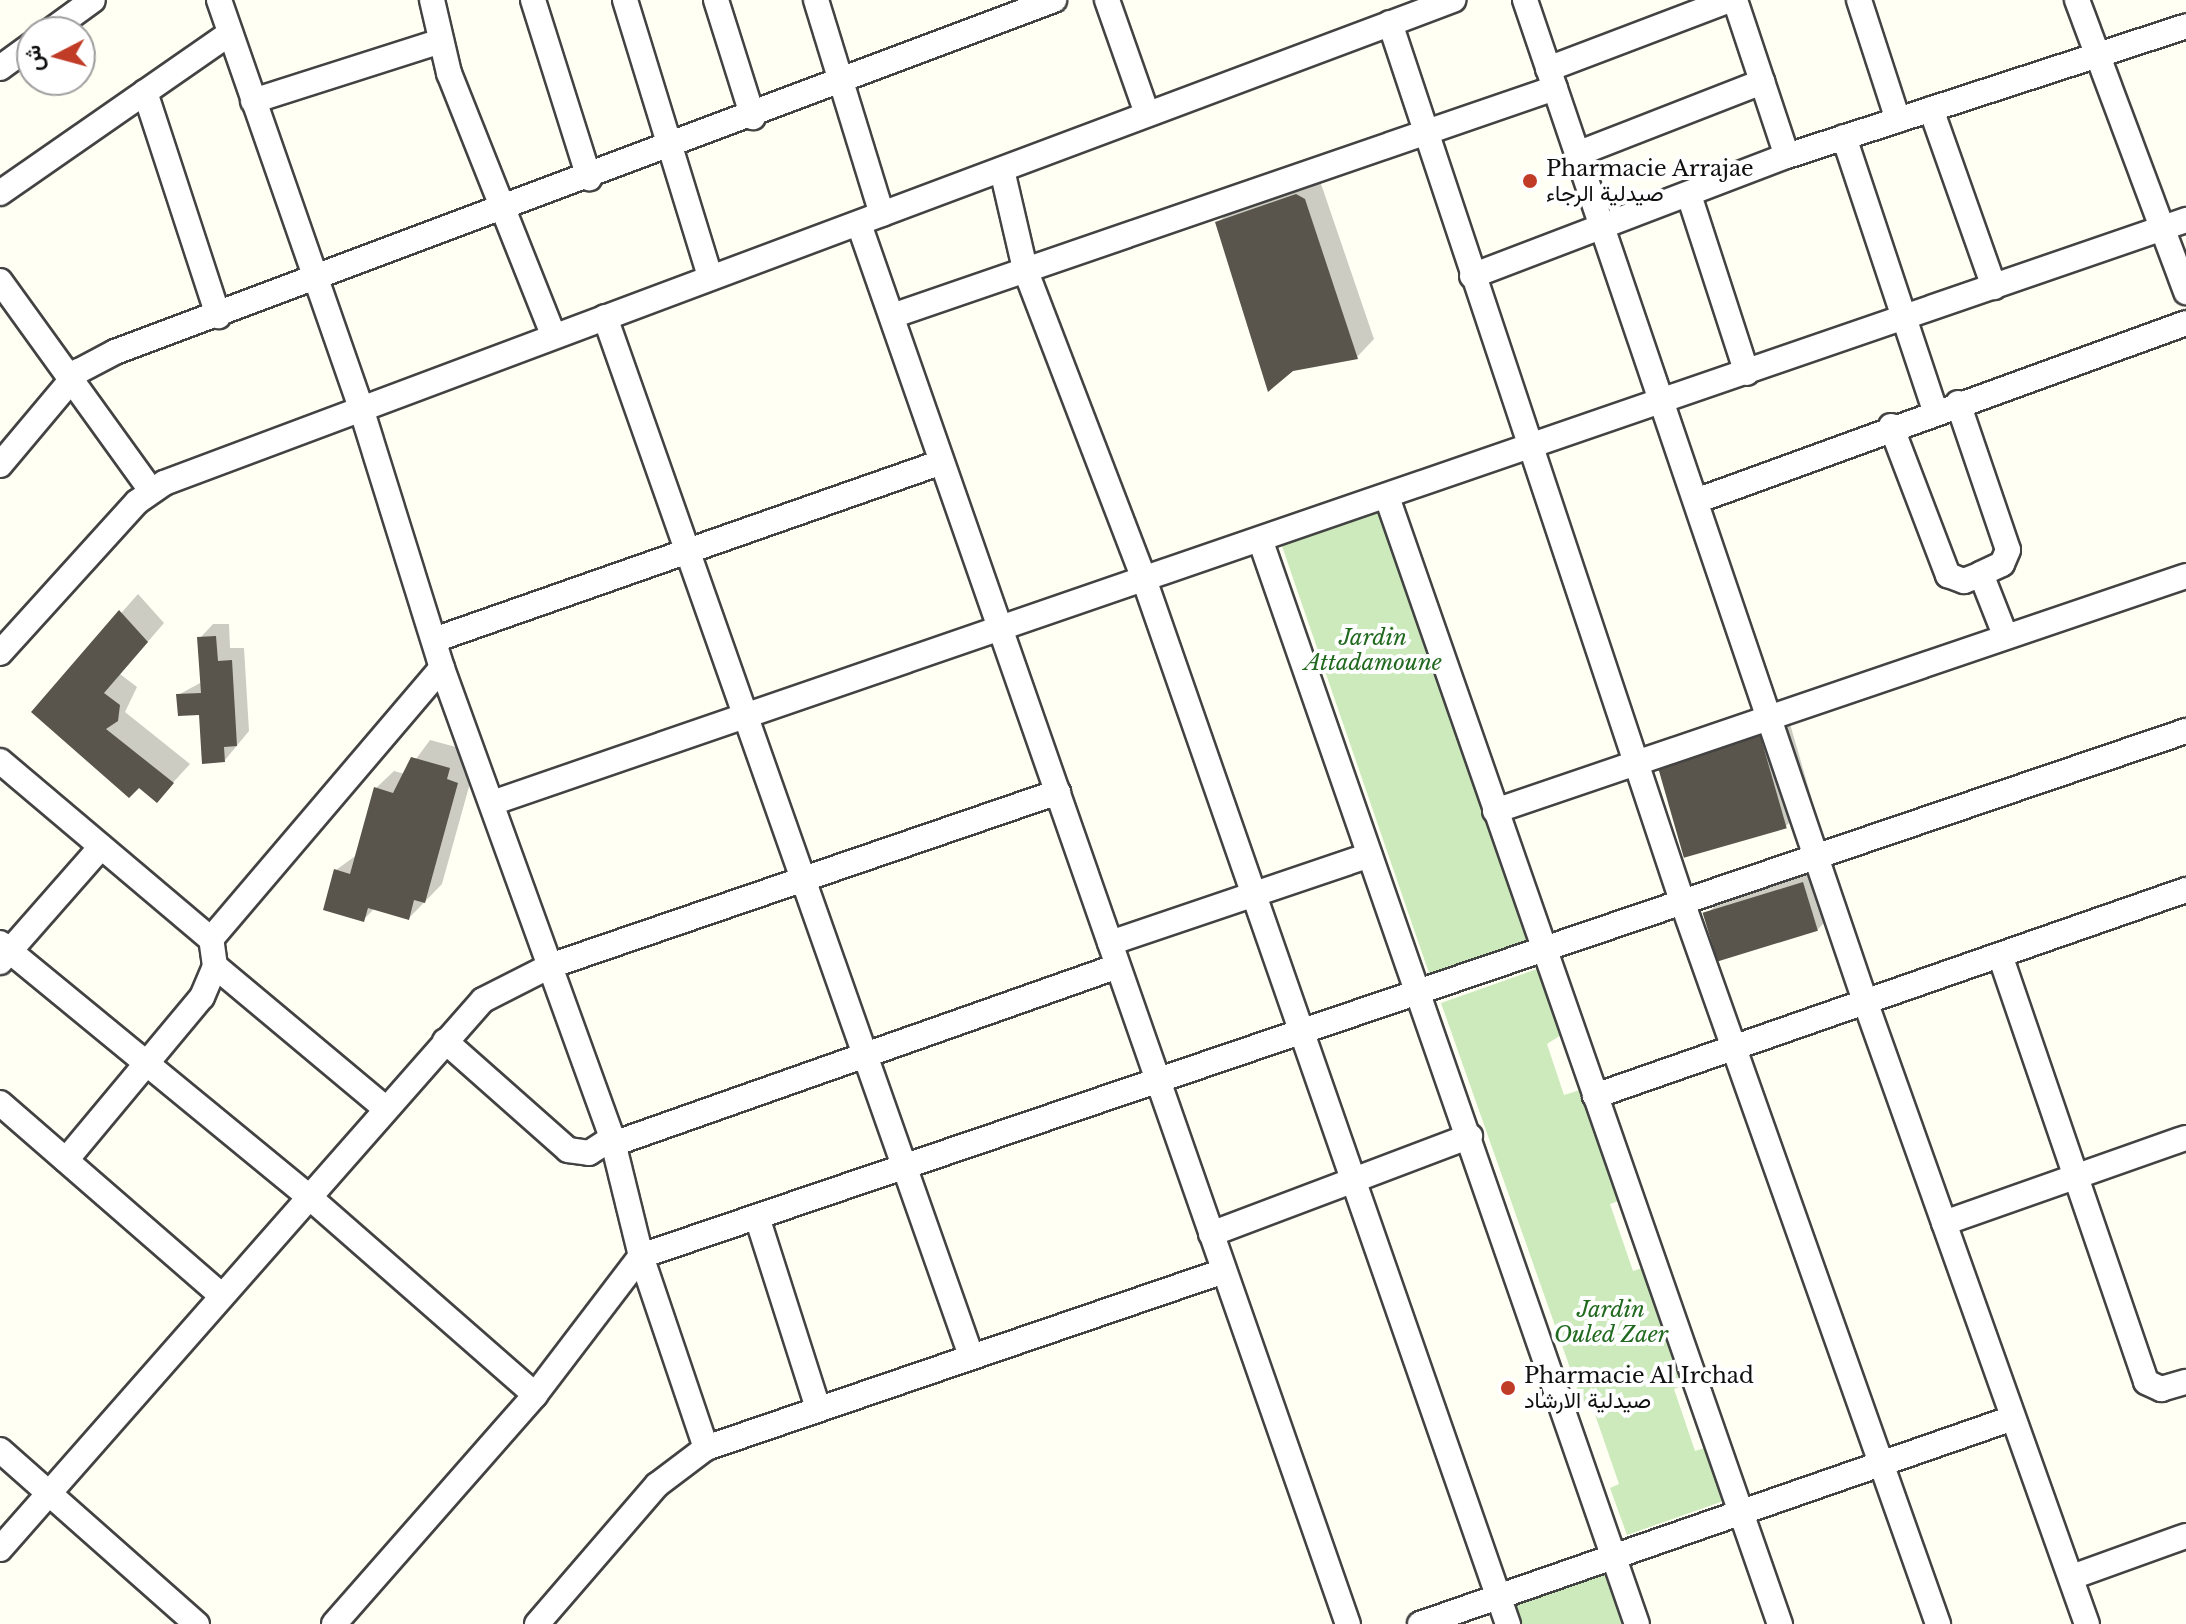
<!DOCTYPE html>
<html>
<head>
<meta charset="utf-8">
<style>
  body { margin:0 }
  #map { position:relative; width:2186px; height:1624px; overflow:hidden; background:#fffff4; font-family:"Libre Baskerville",Vazirmatn,serif }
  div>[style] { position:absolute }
  .green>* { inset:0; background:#cceabc; transform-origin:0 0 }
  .shadow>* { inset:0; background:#0003 }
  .building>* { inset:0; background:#59544c; transform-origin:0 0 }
  .roads { filter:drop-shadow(2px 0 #434343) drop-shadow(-2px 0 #434343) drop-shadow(0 2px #434343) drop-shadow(0 -2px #434343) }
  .minor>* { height:24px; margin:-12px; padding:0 12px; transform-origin:12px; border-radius:12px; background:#fff }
  .dots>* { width:22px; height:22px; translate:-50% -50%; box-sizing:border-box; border:4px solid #fff; border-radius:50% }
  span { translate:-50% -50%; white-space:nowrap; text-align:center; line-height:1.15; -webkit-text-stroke:8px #fff; paint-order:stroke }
  .poi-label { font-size:22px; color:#101010 }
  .left { translate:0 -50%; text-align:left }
  .park-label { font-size:22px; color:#21691f; font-style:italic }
  .north { position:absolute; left:16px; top:16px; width:80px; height:80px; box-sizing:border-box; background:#fff; border:2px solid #9f9f9f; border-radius:50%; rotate:264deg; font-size:22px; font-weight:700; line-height:32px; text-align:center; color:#101010 }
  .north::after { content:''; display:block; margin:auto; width:28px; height:36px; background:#c13c27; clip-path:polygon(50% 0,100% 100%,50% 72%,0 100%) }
</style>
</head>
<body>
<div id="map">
  <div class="green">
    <i style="left:1382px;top:511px;width:454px;height:106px;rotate:71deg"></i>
    <i style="clip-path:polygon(1537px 969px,1561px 1035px,1547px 1044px,1564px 1095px,1583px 1089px,1621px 1200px,1610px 1204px,1633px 1271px,1649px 1266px,1689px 1383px,1674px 1389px,1695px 1451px,1711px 1446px,1729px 1499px,1627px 1535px,1610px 1488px,1619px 1484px,1590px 1400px,1582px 1402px,1441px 1003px)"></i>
    <i style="clip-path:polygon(1608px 1572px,1626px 1624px,1521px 1624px,1514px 1604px)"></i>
  </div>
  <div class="shadow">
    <i style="clip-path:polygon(1319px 178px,1374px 339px,1357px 357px,1218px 223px,1235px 205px)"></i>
    <i style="clip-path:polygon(138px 594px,164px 623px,120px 674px,137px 687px,125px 712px,190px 764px,157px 800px,34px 712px)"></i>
    <i style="clip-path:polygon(213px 624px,229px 624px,230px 648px,244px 648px,249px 731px,225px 760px,201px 713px,178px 695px,202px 682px,200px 638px)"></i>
    <i style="clip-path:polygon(1786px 710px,1812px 800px,1786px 826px,1660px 766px)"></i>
    <i style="clip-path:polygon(430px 740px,467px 750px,475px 765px,442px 884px,409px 918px,375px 908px,364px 919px,336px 870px,358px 854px,376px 788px,394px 771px,405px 774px)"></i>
    <i style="clip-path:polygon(1829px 857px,1844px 903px,1817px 930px,1706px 915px,1732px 888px)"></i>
  </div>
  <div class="building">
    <i style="clip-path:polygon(1296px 194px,1305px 199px,1358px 359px,1293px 371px,1268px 392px,1215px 222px)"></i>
    <i style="clip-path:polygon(119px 610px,148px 642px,104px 693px,120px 705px,118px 721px,106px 729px,174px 783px,157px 803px,139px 788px,129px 798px,31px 712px)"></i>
    <i style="clip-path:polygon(216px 636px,218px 661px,232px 660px,237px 746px,224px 747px,225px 762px,202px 764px,199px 715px,178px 716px,176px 694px,201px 693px,197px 637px)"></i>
    <i style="left:1760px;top:735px;width:97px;height:107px;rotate:74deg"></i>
    <i style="clip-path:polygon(411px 757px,450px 768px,447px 779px,458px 783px,425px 903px,414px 900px,409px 920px,368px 908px,364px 922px,323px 910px,334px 869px,350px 874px,374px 787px,393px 793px)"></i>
    <i style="left:1803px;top:882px;width:51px;height:105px;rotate:73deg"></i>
  </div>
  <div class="roads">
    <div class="minor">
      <i style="left:219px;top:0;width:432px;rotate:70.8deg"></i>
      <i style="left:361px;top:408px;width:272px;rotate:72.7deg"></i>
      <i style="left:442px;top:668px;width:500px;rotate:70.1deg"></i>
      <i style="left:612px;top:1138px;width:122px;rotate:76.2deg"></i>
      <i style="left:641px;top:1256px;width:203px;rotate:71.3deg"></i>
      <i style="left:432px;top:0;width:75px;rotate:76.9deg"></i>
      <i style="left:449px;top:73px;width:282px;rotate:68.3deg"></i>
      <i style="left:533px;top:0;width:187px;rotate:72.5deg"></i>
      <i style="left:625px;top:0;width:290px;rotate:72.9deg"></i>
      <i style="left:716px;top:0;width:123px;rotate:72.5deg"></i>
      <i style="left:816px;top:0;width:224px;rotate:72.9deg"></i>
      <i style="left:1107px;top:0;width:118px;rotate:70.6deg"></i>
      <i style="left:1525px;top:0;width:1057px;rotate:71.24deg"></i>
      <i style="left:1865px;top:1001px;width:661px;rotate:70.39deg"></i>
      <i style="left:1735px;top:0;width:164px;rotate:71.6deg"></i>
      <i style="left:1859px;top:0;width:126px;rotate:72deg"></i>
      <i style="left:2077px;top:0;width:312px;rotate:69.5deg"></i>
      <i style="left:1390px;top:23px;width:932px;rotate:71.6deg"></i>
      <i style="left:1684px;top:907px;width:761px;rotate:70.49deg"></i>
      <i style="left:49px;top:32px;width:54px;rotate:-36deg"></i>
      <i style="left:0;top:68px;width:39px;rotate:-36deg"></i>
      <i style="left:1548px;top:69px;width:195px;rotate:-20.8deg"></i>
      <i style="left:145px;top:92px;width:236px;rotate:71.9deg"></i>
      <i style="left:253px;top:101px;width:194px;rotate:-17.7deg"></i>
      <i style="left:1931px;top:109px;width:189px;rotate:70.5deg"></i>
      <i style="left:1844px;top:137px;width:289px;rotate:71.6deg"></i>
      <i style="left:1577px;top:154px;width:199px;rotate:-21.3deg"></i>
      <i style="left:1002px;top:170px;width:102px;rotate:76.9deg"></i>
      <i style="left:1025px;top:269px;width:332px;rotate:69deg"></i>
      <i style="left:1144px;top:579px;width:1107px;rotate:70.8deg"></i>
      <i style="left:0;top:193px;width:280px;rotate:-34.8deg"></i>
      <i style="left:1689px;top:195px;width:187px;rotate:72deg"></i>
      <i style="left:859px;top:224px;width:1483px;rotate:70.75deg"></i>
      <i style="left:1472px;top:276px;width:337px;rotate:-20.9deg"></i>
      <i style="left:1787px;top:156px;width:420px;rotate:-18deg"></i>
      <i style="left:0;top:281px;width:258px;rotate:54.2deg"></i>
      <i style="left:892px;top:316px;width:701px;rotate:-18.98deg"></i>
      <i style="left:605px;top:317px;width:1102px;rotate:70.59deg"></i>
      <i style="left:1958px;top:403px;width:155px;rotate:71.2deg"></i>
      <i style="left:2008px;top:550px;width:15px;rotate:113deg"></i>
      <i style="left:2002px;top:564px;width:23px;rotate:155deg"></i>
      <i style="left:1981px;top:574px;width:66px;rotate:68.5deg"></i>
      <i style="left:1891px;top:426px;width:160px;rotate:69.1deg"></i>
      <i style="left:1948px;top:575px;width:17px;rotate:21deg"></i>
      <i style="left:1964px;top:581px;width:18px;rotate:-22deg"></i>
      <i style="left:0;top:465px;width:123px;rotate:-50deg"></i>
      <i style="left:79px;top:371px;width:41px;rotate:-27.8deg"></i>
      <i style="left:115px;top:352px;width:1003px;rotate:-20.55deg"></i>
      <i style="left:1387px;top:497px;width:1194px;rotate:70.78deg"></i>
      <i style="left:1696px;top:501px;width:521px;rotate:-19.96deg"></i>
      <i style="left:1261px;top:542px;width:1145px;rotate:70.84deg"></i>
      <i style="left:434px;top:640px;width:538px;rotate:-19.31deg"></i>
      <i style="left:0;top:653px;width:204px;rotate:-47.8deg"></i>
      <i style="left:137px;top:502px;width:33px;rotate:-35deg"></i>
      <i style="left:164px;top:483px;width:1377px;rotate:-20.54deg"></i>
      <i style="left:0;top:761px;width:276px;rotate:40.2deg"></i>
      <i style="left:211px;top:939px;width:356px;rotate:-49.6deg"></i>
      <i style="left:492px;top:803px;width:1792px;rotate:-18.99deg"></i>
      <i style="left:1495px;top:811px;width:730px;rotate:-18.78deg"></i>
      <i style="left:0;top:943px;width:399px;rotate:39.4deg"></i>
      <i style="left:308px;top:1196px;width:302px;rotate:41.2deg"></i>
      <i style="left:1110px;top:943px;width:274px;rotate:-18.7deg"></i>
      <i style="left:2000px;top:955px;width:451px;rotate:71.1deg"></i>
      <i style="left:2146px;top:1382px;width:17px;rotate:25deg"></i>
      <i style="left:2161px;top:1389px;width:26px;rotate:-16deg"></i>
      <i style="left:0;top:962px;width:153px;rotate:-48.7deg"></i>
      <i style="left:215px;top:966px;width:223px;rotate:39.9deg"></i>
      <i style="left:445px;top:1041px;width:164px;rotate:41.5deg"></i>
      <i style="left:568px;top:1150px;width:21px;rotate:8deg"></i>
      <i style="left:589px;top:1153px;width:27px;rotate:-33deg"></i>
      <i style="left:1595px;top:1096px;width:626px;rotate:-19.22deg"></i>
      <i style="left:0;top:1103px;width:291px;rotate:41deg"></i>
      <i style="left:613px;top:1144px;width:535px;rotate:-19.42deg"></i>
      <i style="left:66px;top:1160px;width:212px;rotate:-50.2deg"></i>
      <i style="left:202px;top:997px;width:34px;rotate:-67deg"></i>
      <i style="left:215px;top:966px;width:27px;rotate:-98deg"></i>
      <i style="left:757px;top:1217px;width:201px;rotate:72.3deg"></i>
      <i style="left:1944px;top:1223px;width:256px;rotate:-19.4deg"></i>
      <i style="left:1211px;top:1234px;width:277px;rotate:-20.7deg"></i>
      <i style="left:0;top:1450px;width:263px;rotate:41.5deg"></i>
      <i style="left:0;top:1549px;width:731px;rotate:-48.66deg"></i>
      <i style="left:483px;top:1000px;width:75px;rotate:-26.9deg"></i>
      <i style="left:550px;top:966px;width:537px;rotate:-18.91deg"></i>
      <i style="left:2072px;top:1577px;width:121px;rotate:-19.8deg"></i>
      <i style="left:334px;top:1624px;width:305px;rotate:-48.7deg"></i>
      <i style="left:535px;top:1395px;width:175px;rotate:-52.7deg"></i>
      <i style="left:641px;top:1256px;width:1632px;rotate:-18.77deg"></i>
      <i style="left:537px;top:1624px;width:184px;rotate:-49.2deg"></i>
      <i style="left:657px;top:1485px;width:61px;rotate:-37.1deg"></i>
      <i style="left:706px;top:1448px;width:547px;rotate:-18.87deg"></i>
      <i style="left:1420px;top:1624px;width:628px;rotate:-19.16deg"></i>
    </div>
  </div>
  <div class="dots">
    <i style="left:1530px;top:181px;background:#c13c27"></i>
    <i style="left:1508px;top:1388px;background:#c13c27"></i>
  </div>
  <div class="poi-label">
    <span class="left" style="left:1546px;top:181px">Pharmacie Arrajae<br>صيدلية الرجاء</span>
    <span class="left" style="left:1524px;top:1388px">Pharmacie Al Irchad<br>صيدلية الارشاد</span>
  </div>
  <div class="park-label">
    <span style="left:1373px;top:650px">Jardin<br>Attadamoune</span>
    <span style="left:1611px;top:1322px">Jardin<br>Ouled Zaer</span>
  </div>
  <div class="north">ش</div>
</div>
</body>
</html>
